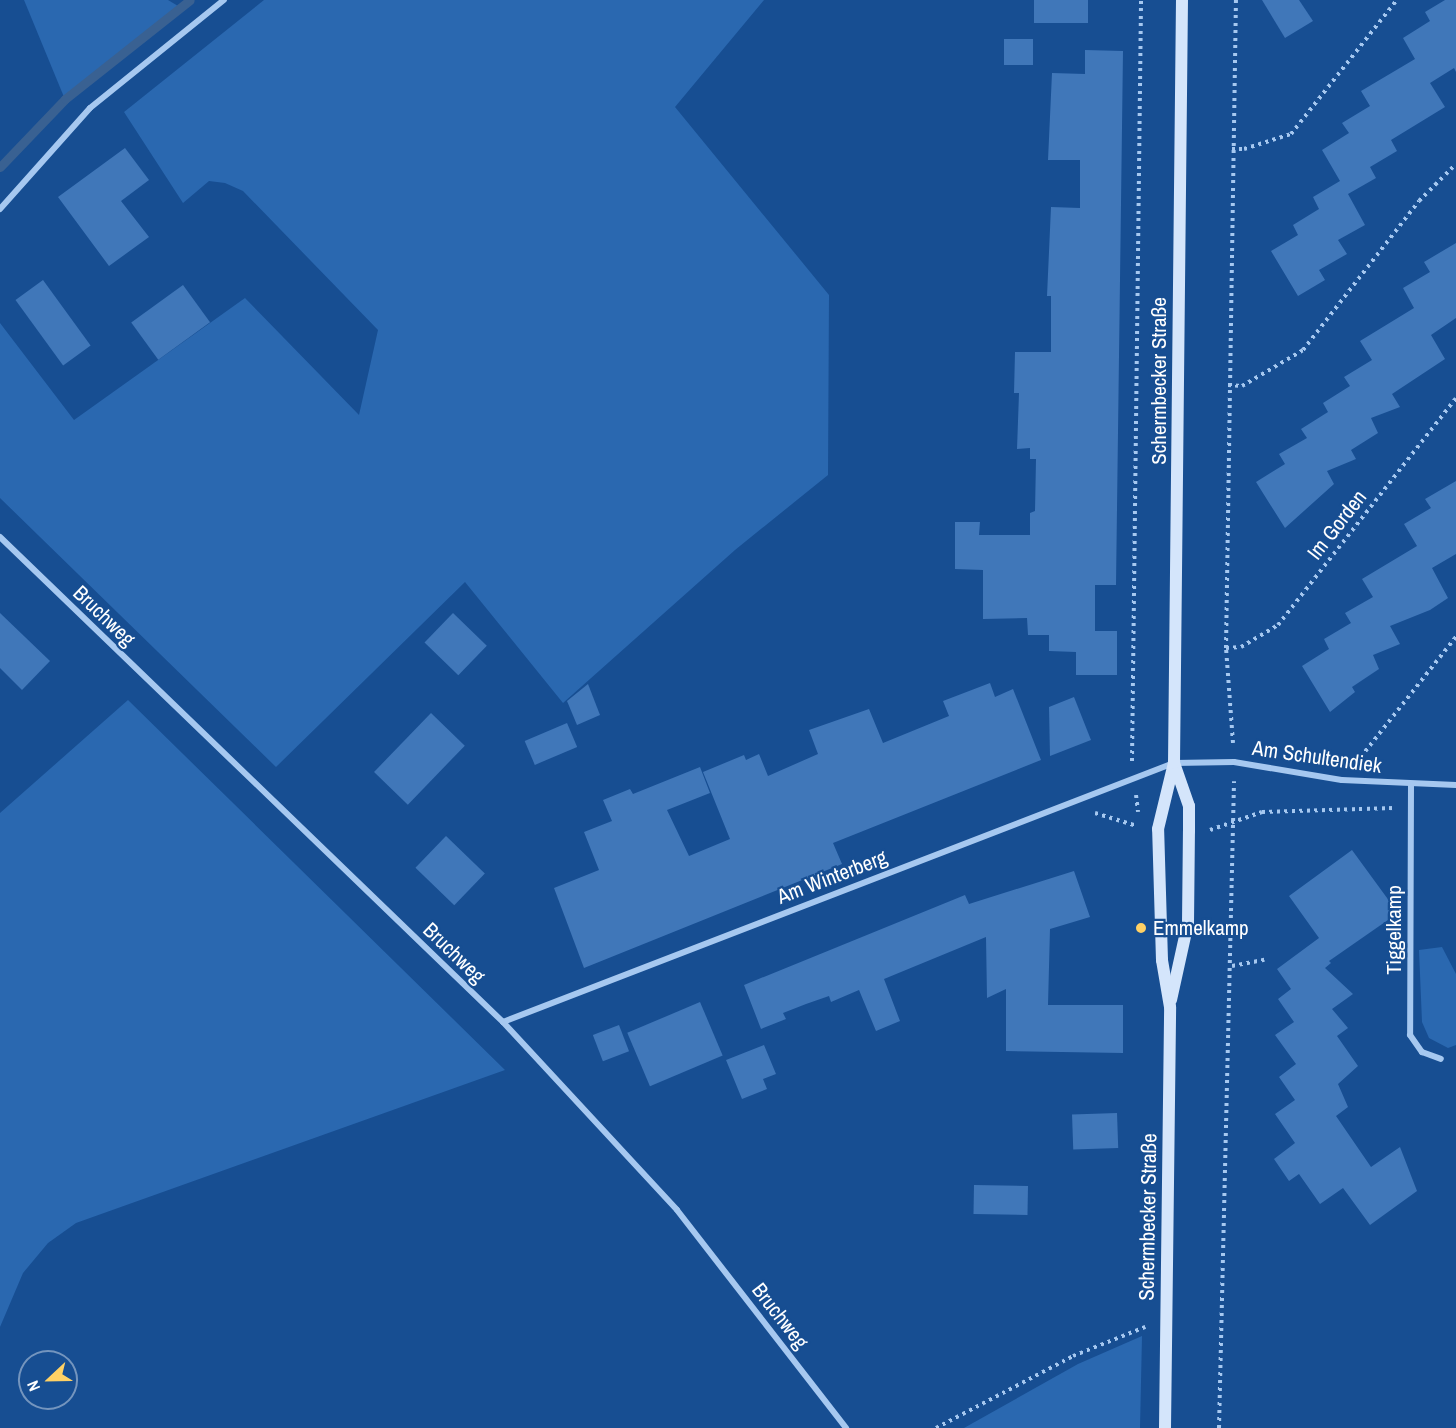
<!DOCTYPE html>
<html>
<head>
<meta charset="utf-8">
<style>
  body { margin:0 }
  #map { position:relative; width:1456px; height:1428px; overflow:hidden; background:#174e92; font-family:"Archivo Narrow",sans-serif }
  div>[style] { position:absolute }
  .green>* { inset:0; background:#2a68b0 }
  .stream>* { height:9px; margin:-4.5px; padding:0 4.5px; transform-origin:4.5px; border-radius:4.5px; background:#396192 }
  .building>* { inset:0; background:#4077b9; transform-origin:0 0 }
  .path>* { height:4px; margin-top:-2px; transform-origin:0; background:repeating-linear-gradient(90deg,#a6c8f0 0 3px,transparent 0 7.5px) }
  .minor>* { height:6px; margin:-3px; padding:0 3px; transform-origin:3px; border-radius:3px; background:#a6c8f0 }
  .secondary>* { height:12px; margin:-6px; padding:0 6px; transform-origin:6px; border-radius:6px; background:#d4e5fb }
  .dots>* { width:16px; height:16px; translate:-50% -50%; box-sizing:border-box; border:3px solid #174e92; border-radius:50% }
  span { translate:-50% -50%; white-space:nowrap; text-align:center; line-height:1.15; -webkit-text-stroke:4.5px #174e92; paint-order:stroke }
  .street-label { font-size:21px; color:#fff }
  .poi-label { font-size:21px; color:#fff }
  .left { translate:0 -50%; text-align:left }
  .north { position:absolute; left:18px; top:1350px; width:60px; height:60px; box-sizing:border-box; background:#174e92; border:2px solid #7495be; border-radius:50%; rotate:248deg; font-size:16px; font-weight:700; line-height:24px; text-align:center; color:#fff }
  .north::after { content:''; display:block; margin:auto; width:21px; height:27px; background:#ffd165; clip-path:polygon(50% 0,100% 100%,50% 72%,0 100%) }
</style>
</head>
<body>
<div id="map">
  <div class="green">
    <i style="clip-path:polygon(24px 0,168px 0,178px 6px,64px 97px)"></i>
    <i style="clip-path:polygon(264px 0,764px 0,675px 107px,829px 295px,828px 475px,735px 550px,563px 703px,465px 582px,276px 767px,0 498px,0 323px,74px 420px,245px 298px,359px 415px,378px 330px,243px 191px,225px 183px,209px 181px,183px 203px,124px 112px)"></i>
    <i style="clip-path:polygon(128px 700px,505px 1070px,76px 1223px,48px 1243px,23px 1273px,0 1327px,0 813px)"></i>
    <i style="clip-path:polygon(1442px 947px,1456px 974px,1456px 1045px,1448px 1048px,1429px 1038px,1422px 1022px,1419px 950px)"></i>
    <i style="clip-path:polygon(1142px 1336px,1140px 1428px,964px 1428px,1078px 1364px)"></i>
  </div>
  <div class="stream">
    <i style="left:0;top:167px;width:94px;rotate:-46.3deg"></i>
    <i style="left:65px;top:99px;width:159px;rotate:-38.4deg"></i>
  </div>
  <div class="building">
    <i style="left:1034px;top:0;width:54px;height:23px"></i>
    <i style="clip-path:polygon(1262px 0,1299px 0,1313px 21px,1285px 38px)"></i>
    <i style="clip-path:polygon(1445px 0,1456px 0,1456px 72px,1454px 68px,1430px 83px,1445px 107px,1391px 140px,1397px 151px,1370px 167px,1376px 178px,1348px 194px,1365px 225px,1338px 240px,1347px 254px,1319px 270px,1325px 280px,1298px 296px,1271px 251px,1298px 235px,1293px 225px,1319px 209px,1313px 197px,1340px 181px,1322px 150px,1349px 133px,1342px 123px,1370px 106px,1361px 91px,1415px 59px,1403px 38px,1430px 21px,1425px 12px)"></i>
    <i style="left:1004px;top:39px;width:29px;height:26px"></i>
    <i style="clip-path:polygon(1085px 50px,1123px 51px,1116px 585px,1095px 585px,1095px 631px,1117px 631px,1117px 675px,1076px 675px,1076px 652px,1049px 651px,1049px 635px,1028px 635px,1027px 618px,983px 619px,983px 570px,955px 569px,955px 522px,980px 522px,979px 535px,1030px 535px,1030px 513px,1035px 511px,1036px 459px,1030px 459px,1030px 448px,1017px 449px,1019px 393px,1014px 393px,1015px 352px,1051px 352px,1051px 296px,1047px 296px,1051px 207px,1080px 208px,1080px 160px,1048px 160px,1052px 73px,1085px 74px)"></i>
    <i style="clip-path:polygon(125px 148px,149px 180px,121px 201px,149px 237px,109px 266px,58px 197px)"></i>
    <i style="clip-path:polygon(1456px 243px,1456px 318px,1431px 335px,1445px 359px,1392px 394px,1400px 407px,1371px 418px,1378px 433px,1351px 450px,1356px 459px,1327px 471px,1334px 484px,1285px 528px,1256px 482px,1285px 464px,1279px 454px,1307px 438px,1301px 429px,1328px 412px,1323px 403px,1350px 386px,1344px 377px,1372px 360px,1360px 341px,1414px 308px,1403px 288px,1430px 272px,1424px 262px)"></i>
    <i style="left:43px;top:280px;width:81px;height:34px;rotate:54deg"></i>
    <i style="left:183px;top:285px;width:46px;height:64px;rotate:54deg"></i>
    <i style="clip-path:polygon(1456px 481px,1456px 554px,1432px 568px,1448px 598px,1430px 610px,1390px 626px,1400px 644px,1373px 655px,1379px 669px,1352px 687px,1355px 692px,1330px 712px,1302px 666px,1329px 649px,1324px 639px,1351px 623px,1345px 613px,1373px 597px,1362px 579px,1417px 546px,1404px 524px,1431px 508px,1425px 499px)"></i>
    <i style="clip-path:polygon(0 613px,50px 661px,22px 690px,0 668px)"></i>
    <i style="left:453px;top:613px;width:47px;height:41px;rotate:44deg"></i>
    <i style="clip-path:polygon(990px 683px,995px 697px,1013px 689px,1041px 760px,833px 843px,842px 864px,584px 968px,554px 888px,599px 870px,584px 832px,612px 821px,603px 800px,630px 789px,633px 794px,700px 767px,710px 793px,667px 810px,689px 856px,730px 839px,703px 772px,744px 755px,746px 760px,759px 754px,768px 776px,818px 754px,809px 730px,869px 709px,883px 743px,949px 716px,943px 701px)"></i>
    <i style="clip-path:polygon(588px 684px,600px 715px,577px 725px,567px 701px)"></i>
    <i style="clip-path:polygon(1074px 697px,1091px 740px,1050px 756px,1049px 707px)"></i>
    <i style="left:431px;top:713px;width:47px;height:82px;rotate:44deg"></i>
    <i style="left:567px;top:723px;width:26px;height:46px;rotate:67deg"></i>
    <i style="left:446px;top:836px;width:54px;height:44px;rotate:44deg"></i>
    <i style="clip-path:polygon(1352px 850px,1398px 913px,1329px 961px,1331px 963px,1325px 968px,1353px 994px,1332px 1009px,1348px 1028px,1337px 1036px,1358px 1066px,1338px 1084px,1348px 1107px,1336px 1116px,1371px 1167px,1400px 1147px,1417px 1191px,1370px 1225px,1343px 1188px,1320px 1204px,1299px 1174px,1289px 1181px,1274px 1159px,1295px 1143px,1275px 1114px,1295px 1100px,1279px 1077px,1296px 1064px,1275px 1035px,1294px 1022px,1278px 999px,1291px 989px,1277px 969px,1319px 938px,1289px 896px)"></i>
    <i style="clip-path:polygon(1074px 871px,1090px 917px,1050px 929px,1048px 1005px,1123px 1005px,1123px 1053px,1006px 1051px,1006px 989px,987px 998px,986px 937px,884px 979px,900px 1021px,876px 1031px,859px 990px,831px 1002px,829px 996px,806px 1004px,783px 1013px,786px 1019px,761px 1029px,744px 985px,965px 895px,969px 904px)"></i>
    <i style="left:700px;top:1002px;width:58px;height:79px;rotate:67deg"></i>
    <i style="left:619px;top:1025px;width:28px;height:28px;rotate:69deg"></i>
    <i style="clip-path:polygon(764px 1045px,776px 1074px,763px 1079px,767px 1089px,742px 1099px,726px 1060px)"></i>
    <i style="left:1117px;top:1113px;width:35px;height:45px;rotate:88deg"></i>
    <i style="left:974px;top:1185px;width:54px;height:29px;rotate:1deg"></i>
  </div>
  <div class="path">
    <i style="left:1232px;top:149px;width:12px"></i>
    <i style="left:1244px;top:149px;width:49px;rotate:-17.7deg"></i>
    <i style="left:1291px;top:134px;width:171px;rotate:-51.7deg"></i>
    <i style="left:1228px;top:385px;width:14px;rotate:4deg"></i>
    <i style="left:1242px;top:386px;width:71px;rotate:-30.5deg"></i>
    <i style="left:1303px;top:350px;width:189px;rotate:-52.1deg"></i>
    <i style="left:1419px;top:201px;width:52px;rotate:-45deg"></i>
    <i style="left:1226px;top:648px;width:15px;rotate:-4deg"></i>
    <i style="left:1241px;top:647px;width:43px;rotate:-30.7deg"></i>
    <i style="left:1278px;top:625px;width:288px;rotate:-51.9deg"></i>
    <i style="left:1233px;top:743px;width:95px;rotate:-94.2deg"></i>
    <i style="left:1226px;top:648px;width:648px;rotate:-89.12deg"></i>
    <i style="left:1132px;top:761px;width:761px;rotate:-89.32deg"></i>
    <i style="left:1356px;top:763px;width:161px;rotate:-51.6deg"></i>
    <i style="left:1136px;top:795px;width:17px;rotate:83deg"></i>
    <i style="left:1095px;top:813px;width:44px;rotate:17.2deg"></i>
    <i style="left:1210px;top:830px;width:55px;rotate:-19.1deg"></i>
    <i style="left:1262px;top:812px;width:132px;rotate:-1.7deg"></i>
    <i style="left:1232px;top:966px;width:33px;rotate:-11deg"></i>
    <i style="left:936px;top:1428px;width:155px;rotate:-27.7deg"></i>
    <i style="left:1073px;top:1356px;width:78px;rotate:-21.9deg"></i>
    <i style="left:1219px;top:1428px;width:647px;rotate:-88.67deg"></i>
  </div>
  <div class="minor">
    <i style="left:0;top:209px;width:135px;rotate:-48.3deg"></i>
    <i style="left:90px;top:108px;width:172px;rotate:-38.9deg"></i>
    <i style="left:0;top:537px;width:699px;rotate:43.96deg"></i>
    <i style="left:503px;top:1022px;width:256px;rotate:47.2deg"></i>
    <i style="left:677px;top:1210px;width:276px;rotate:52.2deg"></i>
    <i style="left:1411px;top:784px;width:251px;rotate:90.2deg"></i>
    <i style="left:1410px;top:1035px;width:21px;rotate:55deg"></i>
    <i style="left:1422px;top:1052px;width:20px;rotate:20deg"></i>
    <i style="left:503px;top:1022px;width:719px;rotate:-21.11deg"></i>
    <i style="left:1174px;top:763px;width:60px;rotate:-1deg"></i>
    <i style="left:1234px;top:762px;width:109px;rotate:9.5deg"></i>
    <i style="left:1342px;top:780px;width:114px;rotate:2.5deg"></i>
  </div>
  <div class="secondary">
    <i style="left:1171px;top:1000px;width:79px;rotate:-77.6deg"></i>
    <i style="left:1188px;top:923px;width:92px;rotate:-89.4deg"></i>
    <i style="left:1189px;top:831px;width:25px;rotate:-90deg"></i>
    <i style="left:1189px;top:806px;width:46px;rotate:-109.2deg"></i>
    <i style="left:1165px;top:1428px;width:421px;rotate:-89.3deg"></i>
    <i style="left:1170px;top:1007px;width:48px;rotate:-99.7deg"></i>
    <i style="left:1162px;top:960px;width:131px;rotate:-91.7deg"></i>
    <i style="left:1158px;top:829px;width:68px;rotate:-76.4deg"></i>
    <i style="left:1174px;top:763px;width:763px;rotate:-89.4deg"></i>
  </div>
  <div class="dots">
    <i style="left:1141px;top:928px;background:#ffd165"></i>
  </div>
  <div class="street-label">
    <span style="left:1159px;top:381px;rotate:-90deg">Schermbecker Straße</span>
    <span style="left:1337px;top:525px;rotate:-52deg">Im Gorden</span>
    <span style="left:104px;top:616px;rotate:44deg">Bruchweg</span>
    <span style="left:1317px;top:757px;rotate:8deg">Am Schultendiek</span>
    <span style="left:832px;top:877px;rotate:-21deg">Am Winterberg</span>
    <span style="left:1394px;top:930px;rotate:-90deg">Tiggelkamp</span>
    <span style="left:454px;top:953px;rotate:44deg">Bruchweg</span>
    <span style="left:1148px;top:1217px;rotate:-89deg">Schermbecker Straße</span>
    <span style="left:780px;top:1316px;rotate:52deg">Bruchweg</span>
  </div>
  <div class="poi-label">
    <span class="left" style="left:1153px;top:928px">Emmelkamp</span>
  </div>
  <div class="north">N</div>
</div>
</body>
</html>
